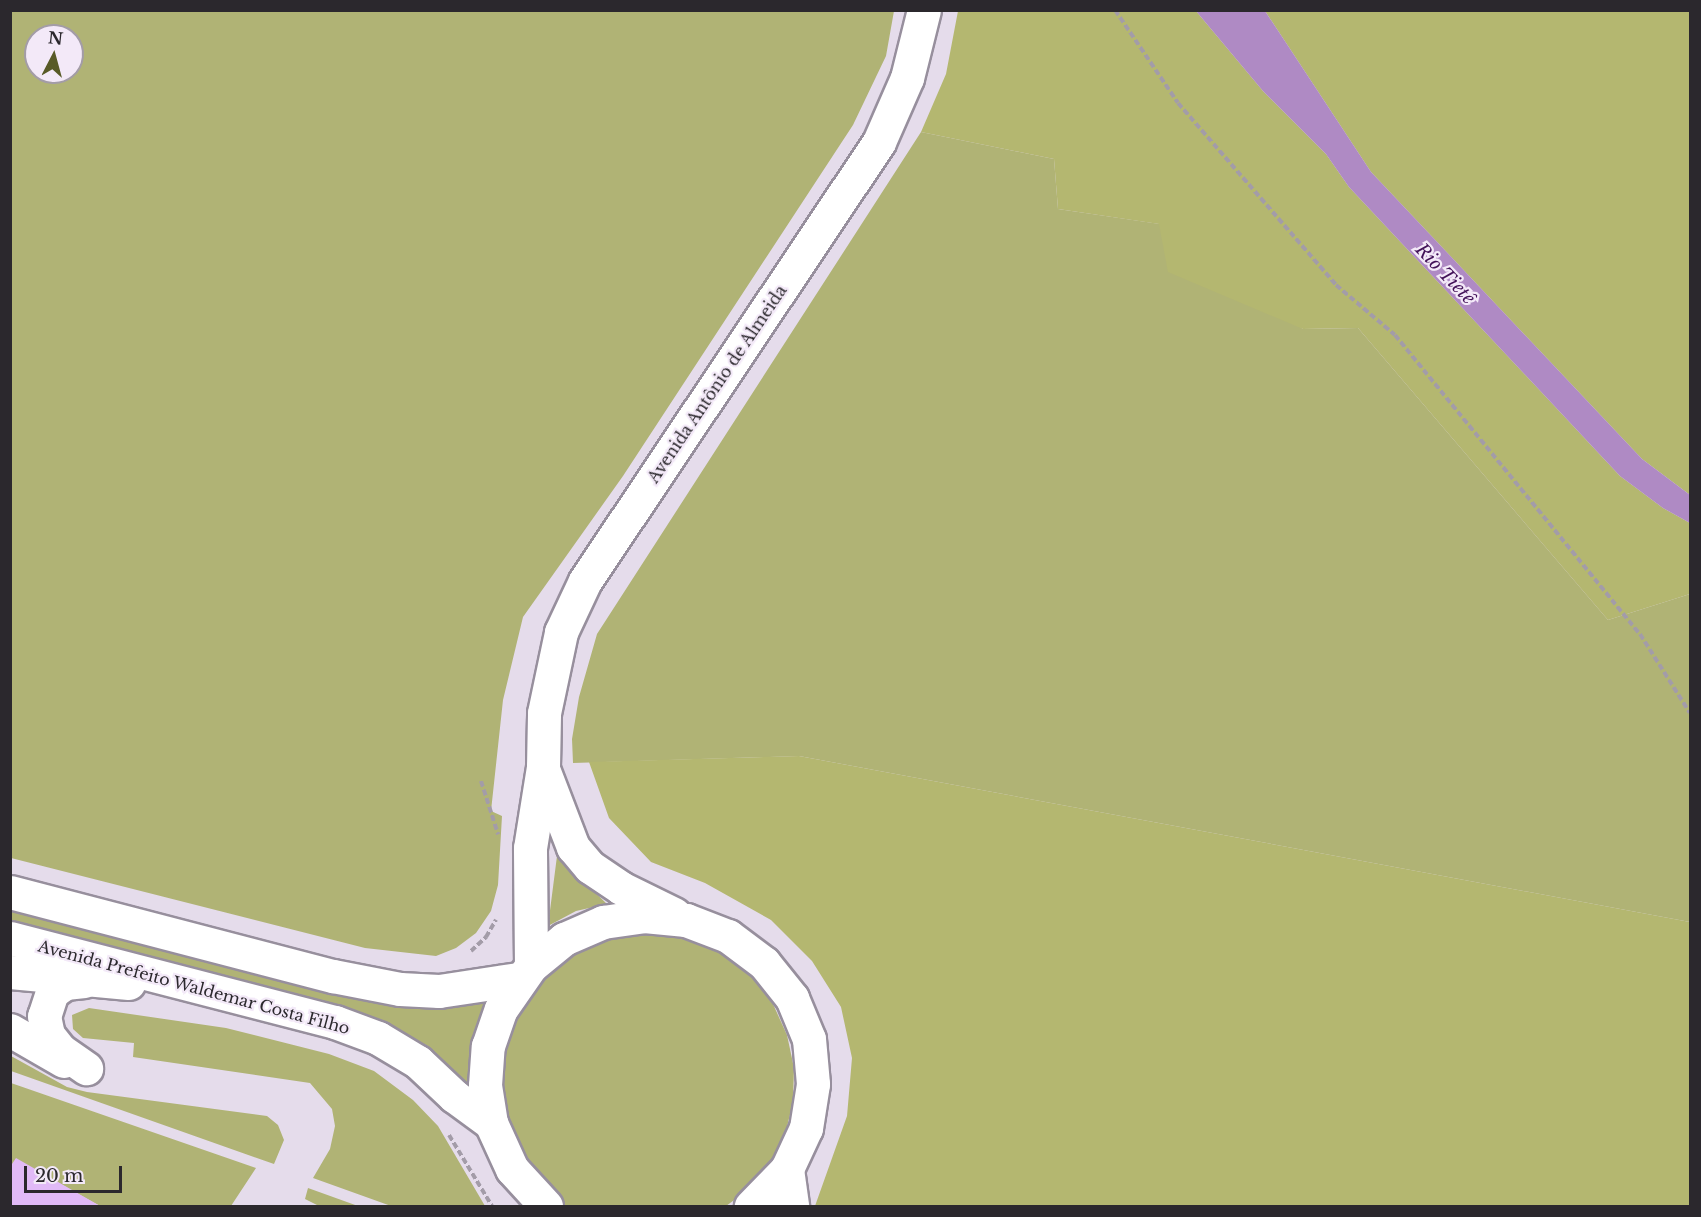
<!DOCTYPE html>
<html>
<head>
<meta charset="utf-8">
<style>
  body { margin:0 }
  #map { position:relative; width:1701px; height:1217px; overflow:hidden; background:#e5dceb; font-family:"Libre Baskerville",serif }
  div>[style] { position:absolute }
  .green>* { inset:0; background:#b0b375 }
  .forest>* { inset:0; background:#b4b770 }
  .water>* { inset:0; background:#af8ac4 }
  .building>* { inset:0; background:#e1baf7 }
  .path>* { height:4px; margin-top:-2px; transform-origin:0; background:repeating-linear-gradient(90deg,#a39ca8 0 6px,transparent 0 9px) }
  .roads { filter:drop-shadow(2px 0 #978f9d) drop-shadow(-2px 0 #978f9d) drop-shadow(0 2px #978f9d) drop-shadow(0 -2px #978f9d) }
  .minor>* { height:33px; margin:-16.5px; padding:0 16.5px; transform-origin:16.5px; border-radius:16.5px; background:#fff }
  span { translate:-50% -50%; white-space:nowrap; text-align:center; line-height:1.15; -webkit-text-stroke:4.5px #f3e9f8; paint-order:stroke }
  .street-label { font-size:16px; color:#2b282d }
  .water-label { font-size:18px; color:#421158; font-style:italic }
  .frame { position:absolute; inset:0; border:12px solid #2b282d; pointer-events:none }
  .north { position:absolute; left:24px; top:24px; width:60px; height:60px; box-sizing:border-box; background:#f3e9f8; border:2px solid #a39ca7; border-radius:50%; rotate:6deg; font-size:16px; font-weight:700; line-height:24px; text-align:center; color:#2b282d }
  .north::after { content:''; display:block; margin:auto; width:21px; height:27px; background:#585a27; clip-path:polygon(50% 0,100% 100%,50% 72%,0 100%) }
  .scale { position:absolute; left:24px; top:1166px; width:98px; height:27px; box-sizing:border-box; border:3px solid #2b282d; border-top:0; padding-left:8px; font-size:18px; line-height:21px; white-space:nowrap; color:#2b282d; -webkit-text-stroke:4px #f3e9f8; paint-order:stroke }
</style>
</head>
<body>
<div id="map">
  <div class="green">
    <i style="clip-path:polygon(evenodd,10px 11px,894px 11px,886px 56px,853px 125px,623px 476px,523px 617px,503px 700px,491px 811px,502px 816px,498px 885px,491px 911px,476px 933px,456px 948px,436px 956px,365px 948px,11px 858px,10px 11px,36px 36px,72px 36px,72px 72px,36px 72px,36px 36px)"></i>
    <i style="clip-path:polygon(921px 132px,1054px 159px,1058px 209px,1160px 224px,1303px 329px,1358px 328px,1608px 620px,1690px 594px,1690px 922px,799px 756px,573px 763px,572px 739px,579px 697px,597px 634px)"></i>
    <i style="clip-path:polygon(557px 856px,607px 904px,576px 911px,548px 926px)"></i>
    <i style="clip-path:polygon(10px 907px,392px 1005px,430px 1008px,492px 989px,469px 1060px,469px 1088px,428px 1046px,365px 1014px,11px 922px)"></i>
    <i style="clip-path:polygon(629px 933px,662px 933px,696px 941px,726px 956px,752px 977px,773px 1004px,787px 1035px,794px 1068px,793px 1102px,785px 1135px,770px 1165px,748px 1190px,726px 1206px,564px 1206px,545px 1193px,520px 1164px,495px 1093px,509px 1018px,557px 960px,591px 942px)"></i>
    <i style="clip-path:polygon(89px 1008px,226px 1028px,329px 1054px,374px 1071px,413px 1100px,438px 1126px,485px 1206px,391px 1206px,313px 1178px,330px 1149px,335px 1126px,332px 1109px,310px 1083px,133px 1057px,134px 1043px,83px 1038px,73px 1029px,72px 1015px)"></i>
    <i style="clip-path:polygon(11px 1056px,67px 1087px,87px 1092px,267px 1116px,278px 1125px,284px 1140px,274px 1164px,11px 1071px)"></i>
    <i style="clip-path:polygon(11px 1083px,256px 1168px,231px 1206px,100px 1206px,16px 1159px,11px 1167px)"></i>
    <i style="clip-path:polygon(308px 1188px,358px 1206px,319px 1206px,305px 1199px)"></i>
  </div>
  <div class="forest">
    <i style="clip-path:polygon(958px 11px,1196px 11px,1263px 91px,1326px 154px,1349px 187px,1620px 476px,1663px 508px,1690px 523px,1690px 594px,1608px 620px,1358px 328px,1303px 329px,1168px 272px,1159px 224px,1058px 209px,1054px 159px,921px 132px,946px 74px)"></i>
    <i style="clip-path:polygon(1265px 11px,1690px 11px,1690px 495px,1642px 459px,1371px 172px)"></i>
    <i style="clip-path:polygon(799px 756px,1690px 922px,1690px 1206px,815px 1206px,847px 1116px,852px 1058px,841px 1007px,812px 961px,771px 920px,705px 883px,651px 862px,609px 818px,589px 762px)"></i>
  </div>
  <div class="water">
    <i style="clip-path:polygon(1196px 11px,1265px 11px,1371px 172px,1642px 459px,1690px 495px,1690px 523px,1663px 508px,1620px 476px,1349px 187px,1326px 154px,1263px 91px)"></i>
  </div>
  <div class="building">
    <i style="clip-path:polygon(16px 1158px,100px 1206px,10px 1206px,10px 1167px)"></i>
  </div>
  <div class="path">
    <i style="left:1115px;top:10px;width:112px;rotate:55.9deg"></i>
    <i style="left:1178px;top:103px;width:241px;rotate:49deg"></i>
    <i style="left:1336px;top:285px;width:77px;rotate:40.3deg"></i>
    <i style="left:1395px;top:335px;width:387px;rotate:50.7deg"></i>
    <i style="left:1640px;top:634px;width:93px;rotate:57.7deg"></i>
    <i style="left:481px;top:781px;width:56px;rotate:72.2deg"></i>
    <i style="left:471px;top:951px;width:21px;rotate:-43deg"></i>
    <i style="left:486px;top:937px;width:20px;rotate:-60deg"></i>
    <i style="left:449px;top:1135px;width:83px;rotate:58.8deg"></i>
  </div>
  <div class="roads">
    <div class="minor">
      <i style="left:543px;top:769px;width:84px;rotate:69deg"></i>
      <i style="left:573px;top:847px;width:26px;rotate:50deg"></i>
      <i style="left:590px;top:867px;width:37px;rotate:34deg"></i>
      <i style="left:621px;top:888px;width:59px;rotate:26.1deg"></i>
      <i style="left:10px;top:892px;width:334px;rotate:14.6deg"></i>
      <i style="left:333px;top:976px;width:68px;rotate:11deg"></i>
      <i style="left:400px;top:989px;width:39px;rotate:3deg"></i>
      <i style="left:439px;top:991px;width:80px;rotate:-8.6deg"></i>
      <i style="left:10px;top:938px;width:336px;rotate:14.5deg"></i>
      <i style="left:335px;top:1022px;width:46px;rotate:20.4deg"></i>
      <i style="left:378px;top:1038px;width:47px;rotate:31deg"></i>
      <i style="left:418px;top:1062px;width:50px;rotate:43.4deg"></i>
      <i style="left:454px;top:1096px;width:46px;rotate:36.1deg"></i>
      <i style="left:531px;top:966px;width:118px;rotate:-90.5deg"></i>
      <i style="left:530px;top:848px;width:82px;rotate:-80.9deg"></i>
      <i style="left:543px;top:767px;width:54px;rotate:-88.9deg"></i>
      <i style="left:544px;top:713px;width:83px;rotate:-78.1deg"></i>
      <i style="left:561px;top:632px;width:56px;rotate:-64.8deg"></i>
      <i style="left:585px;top:581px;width:528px;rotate:-56.19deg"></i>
      <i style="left:879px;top:142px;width:70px;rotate:-66.4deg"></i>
      <i style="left:907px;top:78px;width:70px;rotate:-76deg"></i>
      <i style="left:10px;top:972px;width:119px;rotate:5.3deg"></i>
      <i style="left:84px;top:981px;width:19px;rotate:174deg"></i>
      <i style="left:65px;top:983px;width:16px;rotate:145deg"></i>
      <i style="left:52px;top:992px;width:25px;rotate:108deg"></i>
      <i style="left:44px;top:1016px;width:19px;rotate:78deg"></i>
      <i style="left:48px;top:1035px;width:19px;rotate:51deg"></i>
      <i style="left:60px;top:1050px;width:32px;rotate:35deg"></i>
      <i style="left:10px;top:1030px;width:62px;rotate:29.9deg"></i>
      <i style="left:787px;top:1169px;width:37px;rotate:82deg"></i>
      <i style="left:546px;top:1206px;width:50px;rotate:-132.6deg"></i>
      <i style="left:512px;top:1169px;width:51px;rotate:-114.5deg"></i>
      <i style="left:491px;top:1123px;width:38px;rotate:-99deg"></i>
      <i style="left:485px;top:1085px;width:39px;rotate:-86deg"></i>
      <i style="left:488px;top:1046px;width:39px;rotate:-71deg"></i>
      <i style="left:501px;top:1009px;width:52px;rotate:-55.1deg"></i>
      <i style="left:531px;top:966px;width:43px;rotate:-39.3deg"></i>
      <i style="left:564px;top:939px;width:43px;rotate:-23.6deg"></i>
      <i style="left:603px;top:922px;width:41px;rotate:-8.3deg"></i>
      <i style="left:644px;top:916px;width:42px;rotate:5.4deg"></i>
      <i style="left:686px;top:920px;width:45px;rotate:20.9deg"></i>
      <i style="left:728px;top:936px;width:45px;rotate:36.9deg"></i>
      <i style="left:764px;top:963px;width:45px;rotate:51.3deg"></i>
      <i style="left:792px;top:998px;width:44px;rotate:67.5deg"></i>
      <i style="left:809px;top:1039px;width:45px;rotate:84.9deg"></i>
      <i style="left:813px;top:1084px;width:45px;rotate:99deg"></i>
      <i style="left:806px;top:1128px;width:45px;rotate:114.9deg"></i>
      <i style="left:787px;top:1169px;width:52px;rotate:134.2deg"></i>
    </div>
  </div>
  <div class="street-label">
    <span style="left:717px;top:384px;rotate:-56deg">Avenida Antônio de Almeida</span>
    <span style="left:194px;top:987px;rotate:15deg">Avenida Prefeito Waldemar Costa Filho</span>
  </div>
  <div class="water-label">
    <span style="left:1445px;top:274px;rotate:46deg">Rio Tietê</span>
  </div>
  <div class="frame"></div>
  <div class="north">N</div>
  <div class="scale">20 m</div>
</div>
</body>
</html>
